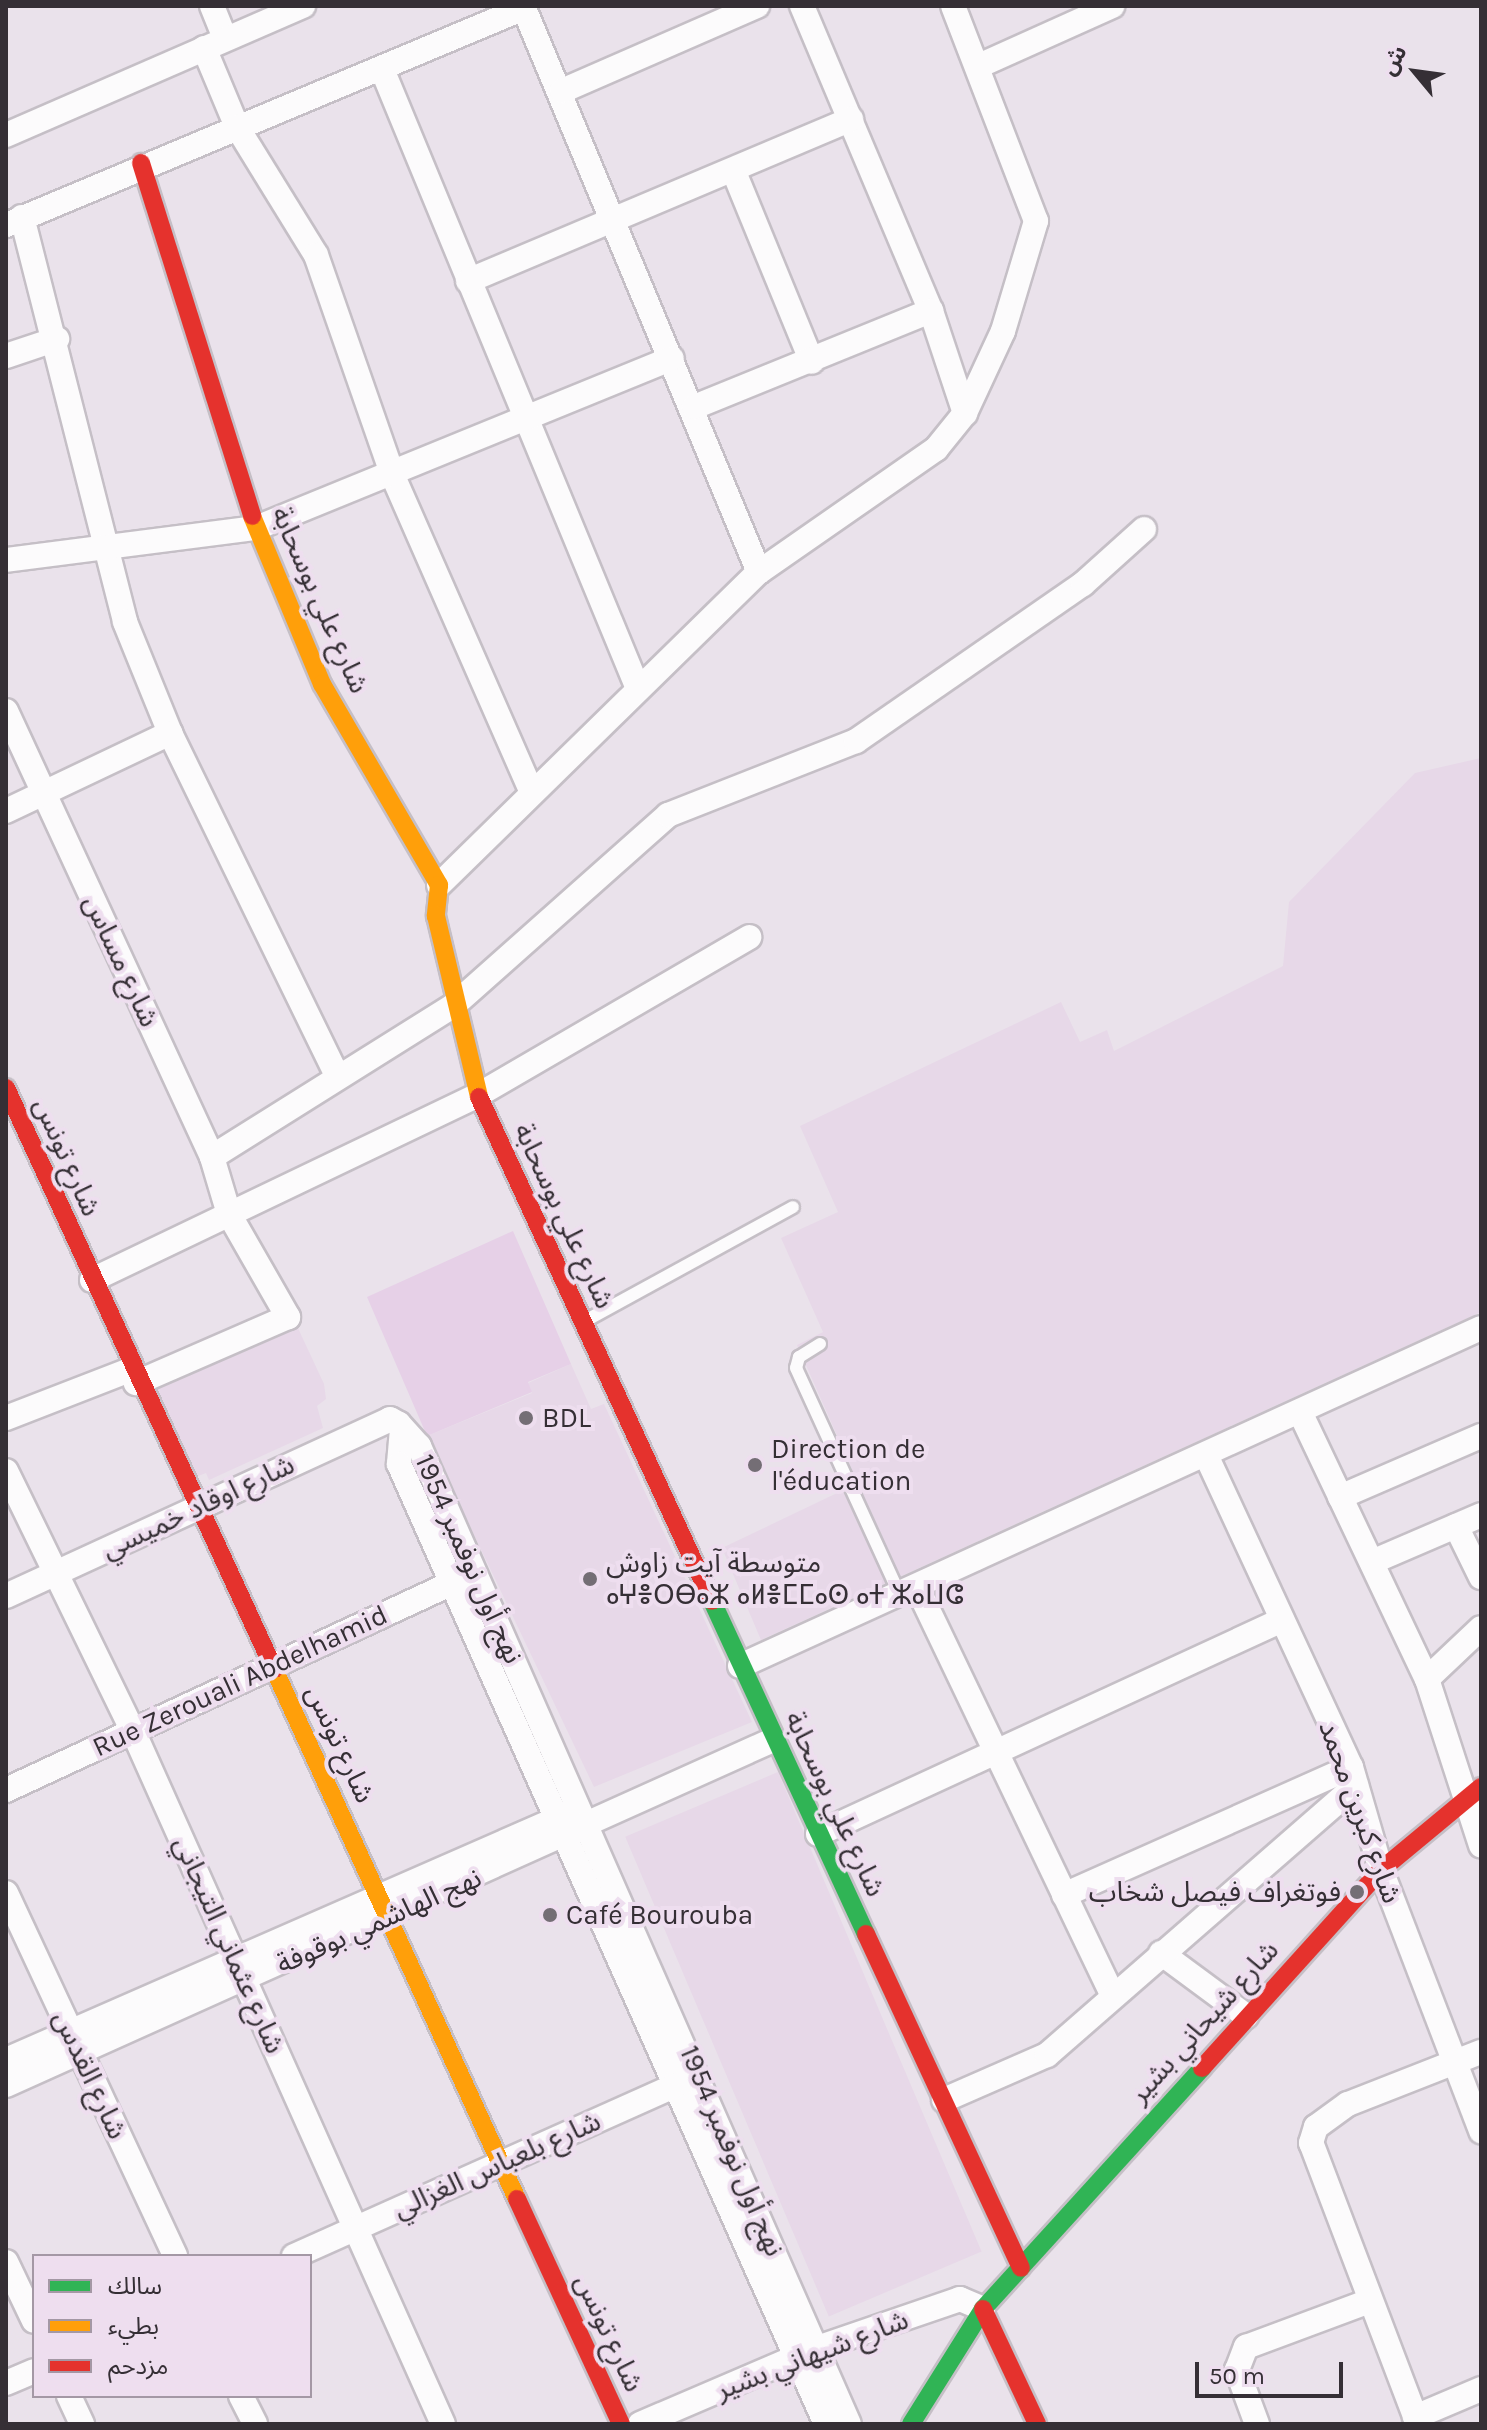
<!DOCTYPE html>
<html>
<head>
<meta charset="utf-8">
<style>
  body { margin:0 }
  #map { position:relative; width:1487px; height:2430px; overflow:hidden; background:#eae2eb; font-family:Karla,"Noto Sans Arabic","Noto Sans Tifinagh",sans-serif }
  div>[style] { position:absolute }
  .built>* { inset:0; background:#e7d8e8; transform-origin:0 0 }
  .green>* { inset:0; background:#e6d0e7 }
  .roads { filter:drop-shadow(2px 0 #c5bfc6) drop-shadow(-2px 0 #c5bfc6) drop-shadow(0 2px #c5bfc6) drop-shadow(0 -2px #c5bfc6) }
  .lane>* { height:12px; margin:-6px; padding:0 6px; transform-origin:6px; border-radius:6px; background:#fcfbfc }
  .street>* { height:24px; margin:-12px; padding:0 12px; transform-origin:12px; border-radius:12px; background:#fcfbfc }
  .fast>* { height:18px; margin:-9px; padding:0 9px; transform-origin:9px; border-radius:9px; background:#30b455 }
  .slow>* { height:18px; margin:-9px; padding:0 9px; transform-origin:9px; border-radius:9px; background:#ff9f0a }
  .jam>* { height:18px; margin:-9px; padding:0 9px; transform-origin:9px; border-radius:9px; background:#e5322d }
  .dots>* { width:22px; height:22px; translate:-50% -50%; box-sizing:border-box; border:4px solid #eedeef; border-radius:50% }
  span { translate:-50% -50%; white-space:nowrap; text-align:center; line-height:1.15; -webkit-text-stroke:8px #eedeef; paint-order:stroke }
  .street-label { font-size:28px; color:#352f35 }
  .poi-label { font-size:28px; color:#352f35 }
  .left { translate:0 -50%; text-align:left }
  .right { translate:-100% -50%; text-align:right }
  .frame { position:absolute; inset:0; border:8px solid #352f35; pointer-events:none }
  .legend { position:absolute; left:32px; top:2254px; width:280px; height:144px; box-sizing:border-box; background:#eedeef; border:2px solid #a498a5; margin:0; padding:10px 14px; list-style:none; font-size:24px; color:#352f35 }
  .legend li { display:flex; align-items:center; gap:16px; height:40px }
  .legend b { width:40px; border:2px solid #a498a5 }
  .north { position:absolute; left:1375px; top:32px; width:80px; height:80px; -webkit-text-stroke:6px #eedeef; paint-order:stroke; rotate:299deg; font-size:22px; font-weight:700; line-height:32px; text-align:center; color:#352f35 }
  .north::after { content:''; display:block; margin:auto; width:28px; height:36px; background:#352f35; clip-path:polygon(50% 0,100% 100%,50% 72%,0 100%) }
  .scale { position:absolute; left:1195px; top:2362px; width:148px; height:36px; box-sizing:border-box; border:4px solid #352f35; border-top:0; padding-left:10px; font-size:24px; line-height:28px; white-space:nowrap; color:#352f35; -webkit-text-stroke:6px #eedeef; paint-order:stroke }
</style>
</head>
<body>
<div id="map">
  <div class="built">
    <i style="clip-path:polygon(1481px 758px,1481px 1312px,761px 1640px,722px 1548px,858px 1483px,797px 1345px,823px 1332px,781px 1238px,838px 1212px,800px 1126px,1061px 1002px,1080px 1042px,1107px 1030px,1114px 1051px,1283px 966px,1289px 902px,1415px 773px)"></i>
    <i style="clip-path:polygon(297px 1326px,324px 1384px,326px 1399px,317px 1406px,323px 1428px,209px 1480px,206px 1473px,193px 1478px,153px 1389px)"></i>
    <i style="clip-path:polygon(571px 1364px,591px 1409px,604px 1404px,752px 1722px,594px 1787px,427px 1436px,532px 1393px,528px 1383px)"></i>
    <i style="left:778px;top:1772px;width:521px;height:166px;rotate:67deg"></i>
  </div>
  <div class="green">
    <i style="clip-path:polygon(513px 1231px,571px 1364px,528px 1382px,532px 1392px,427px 1436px,367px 1297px)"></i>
  </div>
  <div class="roads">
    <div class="lane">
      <i style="left:585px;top:1321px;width:237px;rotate:-28.7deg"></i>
      <i style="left:820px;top:1344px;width:25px;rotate:148deg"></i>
      <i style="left:799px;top:1357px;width:11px;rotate:105deg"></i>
      <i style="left:796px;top:1368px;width:250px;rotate:65.4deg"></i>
    </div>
    <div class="street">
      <i style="left:212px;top:6px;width:35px;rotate:68deg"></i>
      <i style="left:523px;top:6px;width:613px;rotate:67.37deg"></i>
      <i style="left:802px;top:6px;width:331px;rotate:67.1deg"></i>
      <i style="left:931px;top:311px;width:108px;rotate:71.6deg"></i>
      <i style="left:204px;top:48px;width:86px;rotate:67.3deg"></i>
      <i style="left:237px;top:127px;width:150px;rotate:58.3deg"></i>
      <i style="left:316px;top:255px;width:234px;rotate:70.8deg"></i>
      <i style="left:393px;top:476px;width:345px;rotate:66.3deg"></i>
      <i style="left:981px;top:65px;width:144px;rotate:-24.2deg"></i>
      <i style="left:382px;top:69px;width:668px;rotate:67.55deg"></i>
      <i style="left:562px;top:91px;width:213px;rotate:-23.6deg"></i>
      <i style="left:6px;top:135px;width:324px;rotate:-23.5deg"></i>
      <i style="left:734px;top:172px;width:205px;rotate:67.7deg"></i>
      <i style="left:22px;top:217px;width:418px;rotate:75.7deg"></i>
      <i style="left:125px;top:622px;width:120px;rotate:67.9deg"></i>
      <i style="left:170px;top:733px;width:381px;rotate:64deg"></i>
      <i style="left:6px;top:225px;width:562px;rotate:-22.73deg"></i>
      <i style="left:468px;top:281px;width:416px;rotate:-22.9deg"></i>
      <i style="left:6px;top:356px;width:54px;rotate:-18.4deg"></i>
      <i style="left:694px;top:407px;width:256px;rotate:-22.1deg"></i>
      <i style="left:6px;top:560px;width:252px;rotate:-7.3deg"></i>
      <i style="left:256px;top:528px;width:449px;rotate:-22.2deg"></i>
      <i style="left:6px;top:711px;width:491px;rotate:65.2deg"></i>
      <i style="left:212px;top:1157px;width:59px;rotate:73.4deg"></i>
      <i style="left:229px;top:1214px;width:119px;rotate:60.2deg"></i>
      <i style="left:288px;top:1317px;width:166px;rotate:156.5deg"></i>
      <i style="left:6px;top:811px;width:182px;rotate:-25.4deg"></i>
      <i style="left:439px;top:885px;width:448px;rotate:-44.4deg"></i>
      <i style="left:759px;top:572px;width:216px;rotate:-34.8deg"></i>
      <i style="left:936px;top:449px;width:46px;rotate:-51.1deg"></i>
      <i style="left:965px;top:413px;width:90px;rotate:-65.1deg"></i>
      <i style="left:1003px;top:331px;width:115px;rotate:-73.3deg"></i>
      <i style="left:1036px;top:221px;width:230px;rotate:-111.1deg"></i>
      <i style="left:212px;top:1157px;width:284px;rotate:-32.1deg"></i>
      <i style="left:453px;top:1006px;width:288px;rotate:-41.6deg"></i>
      <i style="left:668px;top:815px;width:202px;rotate:-21.5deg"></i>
      <i style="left:856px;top:741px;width:276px;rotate:-34.7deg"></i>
      <i style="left:1083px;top:584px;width:82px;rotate:-42deg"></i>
      <i style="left:92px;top:1280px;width:428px;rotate:-25.6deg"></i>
      <i style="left:478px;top:1095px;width:314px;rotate:-30.2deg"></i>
      <i style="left:1300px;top:1412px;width:296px;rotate:64.6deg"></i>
      <i style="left:1427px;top:1679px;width:175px;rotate:72deg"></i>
      <i style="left:6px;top:1418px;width:133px;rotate:-21.2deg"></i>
      <i style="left:402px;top:1429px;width:35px;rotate:95deg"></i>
      <i style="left:399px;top:1464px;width:1051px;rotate:66.02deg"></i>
      <i style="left:1206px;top:1455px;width:344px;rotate:65.1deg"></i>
      <i style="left:1351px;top:1767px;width:107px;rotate:73.8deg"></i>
      <i style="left:1381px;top:1870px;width:280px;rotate:69deg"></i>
      <i style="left:6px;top:1471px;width:289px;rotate:64deg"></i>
      <i style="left:133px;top:1731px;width:759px;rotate:65.9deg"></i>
      <i style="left:1340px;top:1497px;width:154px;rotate:-23.4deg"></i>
      <i style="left:1456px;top:1526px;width:57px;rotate:63.9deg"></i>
      <i style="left:1372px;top:1562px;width:119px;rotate:-23.3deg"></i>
      <i style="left:917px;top:1587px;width:451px;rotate:64.4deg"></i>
      <i style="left:6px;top:1596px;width:423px;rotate:-24.7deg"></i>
      <i style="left:390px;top:1419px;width:10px;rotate:29deg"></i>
      <i style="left:399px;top:1424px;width:30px;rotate:48deg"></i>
      <i style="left:419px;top:1446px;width:1068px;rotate:66.27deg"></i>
      <i style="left:740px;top:1666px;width:814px;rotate:-24.52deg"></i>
      <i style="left:1427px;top:1679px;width:74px;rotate:-43.4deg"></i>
      <i style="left:6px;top:1790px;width:506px;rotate:-24.89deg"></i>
      <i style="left:818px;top:1834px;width:511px;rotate:-24.76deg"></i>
      <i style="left:6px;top:1893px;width:400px;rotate:65deg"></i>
      <i style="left:1064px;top:1895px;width:314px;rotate:-24deg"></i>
      <i style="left:1161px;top:1953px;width:106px;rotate:36.5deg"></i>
      <i style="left:6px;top:2060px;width:613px;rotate:-23.64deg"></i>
      <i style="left:6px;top:2085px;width:841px;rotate:-24.22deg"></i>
      <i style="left:944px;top:2100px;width:112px;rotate:-23.6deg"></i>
      <i style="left:1047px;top:2055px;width:410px;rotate:-41.1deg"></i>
      <i style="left:294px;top:2256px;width:434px;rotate:-24.1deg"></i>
      <i style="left:6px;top:2262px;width:65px;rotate:64.6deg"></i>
      <i style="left:6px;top:2383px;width:30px;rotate:-23deg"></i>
      <i style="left:69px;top:2396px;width:31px;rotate:65deg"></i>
      <i style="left:241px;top:2396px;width:31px;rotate:63deg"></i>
      <i style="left:1415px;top:2417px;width:72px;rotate:-23deg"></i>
      <i style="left:640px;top:2424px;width:193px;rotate:-23.2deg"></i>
      <i style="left:817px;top:2348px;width:151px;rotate:-18.9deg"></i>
      <i style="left:960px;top:2299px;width:25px;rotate:23deg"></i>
      <i style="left:1257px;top:2424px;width:58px;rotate:-110.3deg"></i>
      <i style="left:1237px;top:2370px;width:25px;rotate:-69deg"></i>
      <i style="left:1246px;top:2347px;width:129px;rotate:-20.4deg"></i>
      <i style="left:1418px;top:2424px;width:301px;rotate:-110.8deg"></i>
      <i style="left:1311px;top:2143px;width:17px;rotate:-73deg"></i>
      <i style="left:1316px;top:2127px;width:39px;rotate:-36deg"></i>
      <i style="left:1348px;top:2104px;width:143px;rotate:-21.4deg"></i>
    </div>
    <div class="fast">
      <i style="left:712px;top:1601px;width:367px;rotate:65.2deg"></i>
      <i style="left:911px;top:2424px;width:136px;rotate:-57.9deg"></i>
      <i style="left:983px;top:2309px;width:326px;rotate:-47.7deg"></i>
    </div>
    <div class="slow">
      <i style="left:252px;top:516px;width:182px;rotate:67.4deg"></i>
      <i style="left:322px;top:684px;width:233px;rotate:59.8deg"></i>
      <i style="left:439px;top:885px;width:31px;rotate:96deg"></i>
      <i style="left:436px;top:916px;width:186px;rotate:76.6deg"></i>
      <i style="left:274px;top:1669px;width:583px;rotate:65.37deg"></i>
    </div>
    <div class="jam">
      <i style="left:141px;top:163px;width:370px;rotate:72.5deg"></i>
      <i style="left:6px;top:1088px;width:640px;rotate:65.24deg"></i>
      <i style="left:479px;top:1097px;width:555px;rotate:65.19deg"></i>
      <i style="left:866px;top:1934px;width:368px;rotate:65.1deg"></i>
      <i style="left:1202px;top:2068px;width:267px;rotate:-47.9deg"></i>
      <i style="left:1381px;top:1870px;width:130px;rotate:-39.7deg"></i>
      <i style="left:517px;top:2199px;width:248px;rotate:65.2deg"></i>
      <i style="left:983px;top:2309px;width:127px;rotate:64.8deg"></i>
    </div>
  </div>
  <div class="dots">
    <i style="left:526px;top:1418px;background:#746e75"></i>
    <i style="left:755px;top:1465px;background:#746e75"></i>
    <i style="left:590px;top:1579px;background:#746e75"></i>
    <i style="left:1357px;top:1892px;background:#746e75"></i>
    <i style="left:550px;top:1915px;background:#746e75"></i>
  </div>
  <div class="street-label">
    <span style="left:320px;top:600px;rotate:66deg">شارع علي بوسحابة</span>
    <span style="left:121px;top:961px;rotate:65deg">شارع مساس</span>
    <span style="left:67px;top:1157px;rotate:66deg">شارع تونس</span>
    <span style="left:564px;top:1216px;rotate:65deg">شارع علي بوسحابة</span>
    <span style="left:198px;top:1507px;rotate:-25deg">شارع اوقاد خميسي</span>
    <span style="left:469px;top:1559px;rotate:66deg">نهج أول نوفمبر 1954</span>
    <span style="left:240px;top:1681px;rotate:-25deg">Rue Zerouali Abdelhamid</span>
    <span style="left:340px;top:1744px;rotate:65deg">شارع تونس</span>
    <span style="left:835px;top:1804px;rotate:65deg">شارع علي بوسحابة</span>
    <span style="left:1360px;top:1812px;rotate:70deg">شارع كبرين محمد</span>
    <span style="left:379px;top:1921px;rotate:-24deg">نهج الهاشمي بوقوفة</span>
    <span style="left:229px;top:1945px;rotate:66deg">شارع عثماني التيجاني</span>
    <span style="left:1204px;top:2022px;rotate:-48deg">شارع شيحاني بشير</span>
    <span style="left:90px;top:2075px;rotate:65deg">شارع القدس</span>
    <span style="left:732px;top:2151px;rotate:67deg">نهج أول نوفمبر 1954</span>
    <span style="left:497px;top:2165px;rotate:-24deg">شارع بلعباس الغزالي</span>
    <span style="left:609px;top:2333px;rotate:65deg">شارع تونس</span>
    <span style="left:812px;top:2355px;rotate:-21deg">شارع شيهاني بشير</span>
  </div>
  <div class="poi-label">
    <span class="left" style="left:542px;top:1418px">BDL</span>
    <span class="left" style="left:771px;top:1465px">Direction de<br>l'éducation</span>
    <span class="left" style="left:606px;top:1579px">متوسطة آيت زاوش<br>ⴰⵖⴻⵔⴱⴰⵣ ⴰⵍⴻⵎⵎⴰⵙ ⴰⵜ ⵣⴰⵡⵛ</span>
    <span class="right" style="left:1341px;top:1892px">فوتغراف فيصل شخاب</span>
    <span class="left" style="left:566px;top:1915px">Café Bourouba</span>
  </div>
  <div class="frame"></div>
  <ul class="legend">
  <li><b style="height:10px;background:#30b455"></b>سالك</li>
  <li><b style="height:10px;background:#ff9f0a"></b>بطيء</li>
  <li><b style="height:10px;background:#e5322d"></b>مزدحم</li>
  </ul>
  <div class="north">ش</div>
  <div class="scale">50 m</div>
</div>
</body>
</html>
